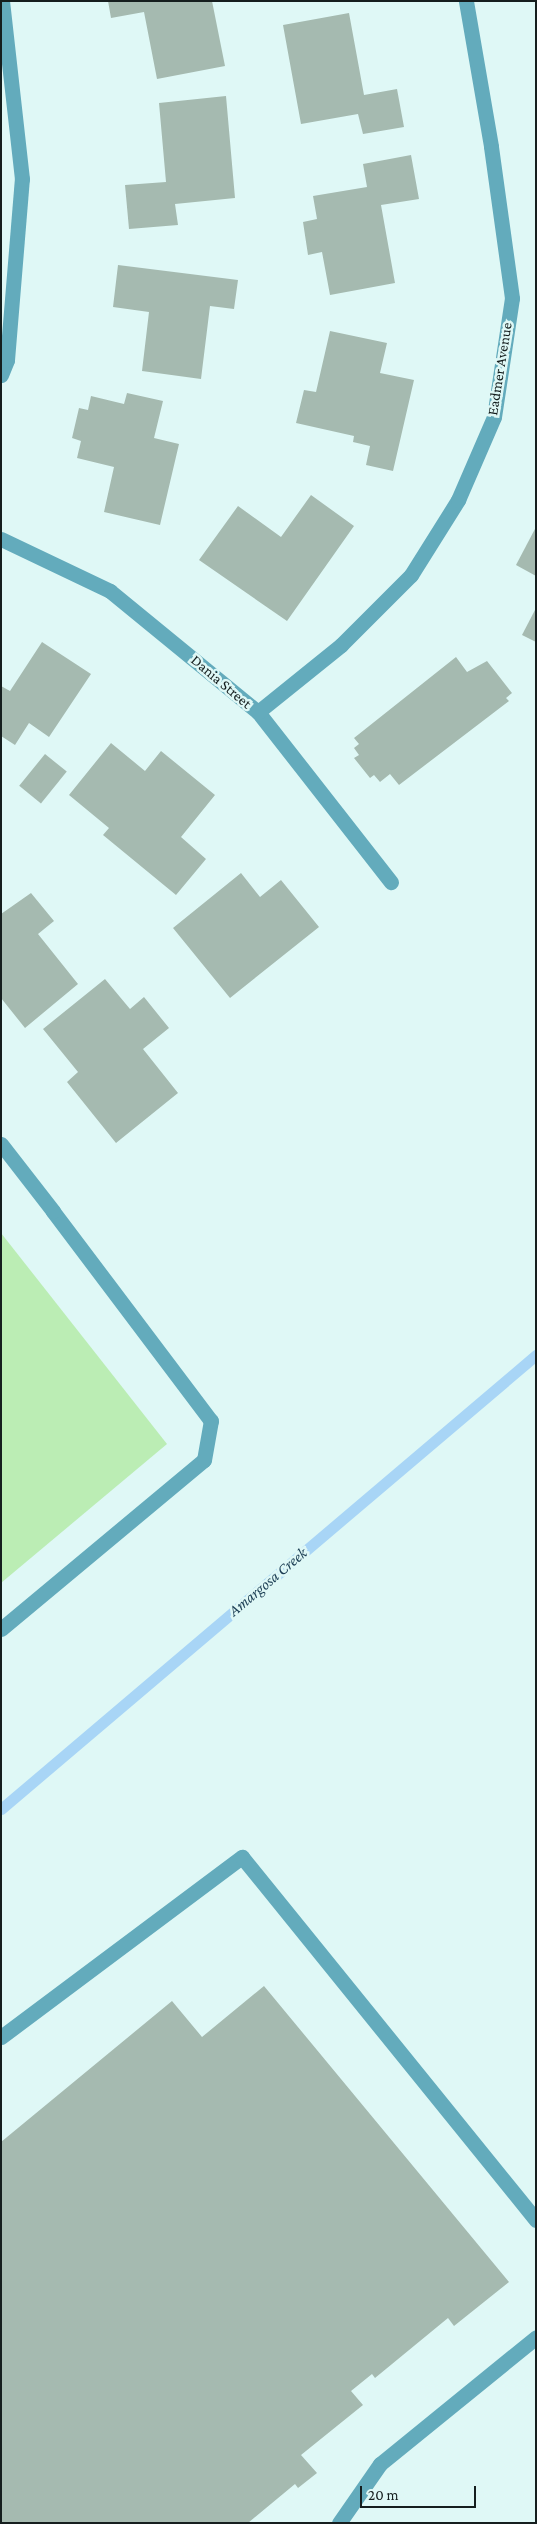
<!DOCTYPE html>
<html>
<head>
<meta charset="utf-8">
<style>
  body { margin:0 }
  #map { position:relative; width:537px; height:2524px; overflow:hidden; background:#dff8f6; font-family:"Crimson Pro",serif }
  div>[style] { position:absolute }
  .green>* { inset:0; background:#bbedb4 }
  .stream>* { height:11px; margin:-5.5px; padding:0 5.5px; transform-origin:5.5px; border-radius:5.5px; background:#a8d5f6 }
  .building>* { inset:0; background:#a5bab0; transform-origin:0 0 }
  .lane>* { height:15px; margin:-7.5px; padding:0 7.5px; transform-origin:7.5px; border-radius:7.5px; background:#63abbc }
  .street>* { height:15px; margin:-7.5px; padding:0 7.5px; transform-origin:7.5px; border-radius:7.5px; background:#63abbc }
  span { translate:-50% -50%; white-space:nowrap; text-align:center; line-height:1.15; -webkit-text-stroke:5px #dff8f6; paint-order:stroke }
  .street-label { font-size:15px; color:#151e1e }
  .water-label { font-size:16px; color:#1c3e54; font-style:italic }
  .frame { position:absolute; inset:0; border:2px solid #151e1e; pointer-events:none }
  .scale { position:absolute; left:360px; top:2486px; width:116px; height:22px; box-sizing:border-box; border:2px solid #151e1e; border-top:0; padding-left:6px; font-size:15px; line-height:18px; white-space:nowrap; color:#151e1e; -webkit-text-stroke:4px #dff8f6; paint-order:stroke }
</style>
</head>
<body>
<div id="map">
  <div class="green">
    <i style="clip-path:polygon(1px 1233px,167px 1444px,1px 1583px)"></i>
  </div>
  <div class="stream">
    <i style="left:1px;top:1809px;width:702px;rotate:-40.32deg"></i>
  </div>
  <div class="building">
    <i style="clip-path:polygon(108px 1px,212px 1px,225px 66px,157px 79px,144px 12px,111px 18px)"></i>
    <i style="clip-path:polygon(349px 13px,364px 95px,397px 89px,404px 127px,363px 134px,358px 114px,301px 124px,283px 25px)"></i>
    <i style="clip-path:polygon(226px 96px,235px 198px,175px 204px,178px 225px,129px 229px,125px 185px,166px 182px,159px 103px)"></i>
    <i style="clip-path:polygon(411px 155px,419px 199px,381px 205px,395px 283px,330px 295px,322px 252px,308px 255px,303px 222px,317px 219px,313px 196px,367px 187px,363px 164px)"></i>
    <i style="clip-path:polygon(118px 265px,238px 280px,234px 309px,210px 306px,201px 379px,142px 371px,149px 312px,113px 307px)"></i>
    <i style="clip-path:polygon(330px 331px,387px 343px,380px 373px,414px 380px,393px 471px,366px 465px,370px 446px,353px 442px,354px 436px,296px 423px,304px 390px,316px 392px)"></i>
    <i style="clip-path:polygon(127px 393px,163px 401px,154px 438px,179px 444px,160px 525px,104px 512px,114px 467px,77px 458px,81px 441px,72px 438px,79px 408px,88px 410px,91px 396px,124px 404px)"></i>
    <i style="clip-path:polygon(311px 495px,354px 526px,287px 621px,199px 560px,238px 506px,281px 537px)"></i>
    <i style="clip-path:polygon(536px 527px,536px 576px,516px 565px)"></i>
    <i style="clip-path:polygon(536px 608px,536px 642px,522px 635px)"></i>
    <i style="clip-path:polygon(42px 642px,91px 674px,49px 737px,29px 723px,15px 745px,1px 736px,1px 686px,10px 691px)"></i>
    <i style="clip-path:polygon(456px 657px,467px 672px,487px 661px,512px 693px,506px 698px,509px 701px,399px 785px,390px 774px,380px 782px,374px 775px,370px 778px,354px 758px,359px 755px,354px 748px,359px 744px,354px 738px)"></i>
    <i style="clip-path:polygon(111px 743px,145px 771px,161px 751px,215px 795px,181px 837px,206px 859px,176px 895px,103px 835px,109px 828px,69px 795px)"></i>
    <i style="left:45px;top:754px;width:28px;height:41px;rotate:39deg"></i>
    <i style="clip-path:polygon(241px 873px,260px 897px,281px 880px,319px 927px,230px 998px,173px 928px)"></i>
    <i style="clip-path:polygon(31px 893px,54px 921px,38px 934px,78px 984px,25px 1028px,1px 998px,1px 914px)"></i>
    <i style="clip-path:polygon(105px 979px,130px 1009px,144px 997px,169px 1028px,143px 1049px,178px 1093px,116px 1143px,67px 1082px,78px 1072px,43px 1029px)"></i>
    <i style="clip-path:polygon(264px 1986px,509px 2282px,454px 2326px,448px 2318px,375px 2378px,372px 2374px,351px 2391px,363px 2405px,301px 2455px,317px 2473px,298px 2488px,295px 2484px,248px 2523px,1px 2523px,1px 2142px,172px 2001px,202px 2037px)"></i>
  </div>
  <div class="lane">
    <i style="left:1px;top:1629px;width:264px;rotate:-39.8deg"></i>
    <i style="left:204px;top:1460px;width:40px;rotate:-80deg"></i>
    <i style="left:211px;top:1421px;width:263px;rotate:-127deg"></i>
    <i style="left:1px;top:2037px;width:301px;rotate:-36.8deg"></i>
    <i style="left:242px;top:1857px;width:467px;rotate:51deg"></i>
    <i style="left:339px;top:2523px;width:72px;rotate:-55.2deg"></i>
    <i style="left:380px;top:2464px;width:201px;rotate:-39.1deg"></i>
  </div>
  <div class="street">
    <i style="left:1px;top:375px;width:16px;rotate:-68deg"></i>
    <i style="left:7px;top:360px;width:182px;rotate:-85.3deg"></i>
    <i style="left:22px;top:179px;width:179px;rotate:-96.4deg"></i>
    <i style="left:1px;top:539px;width:121px;rotate:25.5deg"></i>
    <i style="left:110px;top:591px;width:191px;rotate:39.3deg"></i>
    <i style="left:258px;top:712px;width:216px;rotate:52deg"></i>
    <i style="left:258px;top:712px;width:107px;rotate:-38.9deg"></i>
    <i style="left:341px;top:645px;width:99px;rotate:-45deg"></i>
    <i style="left:411px;top:575px;width:89px;rotate:-57.9deg"></i>
    <i style="left:458px;top:500px;width:90px;rotate:-66.6deg"></i>
    <i style="left:494px;top:417px;width:120px;rotate:-81.4deg"></i>
    <i style="left:512px;top:298px;width:153px;rotate:-97.9deg"></i>
    <i style="left:491px;top:146px;width:147px;rotate:-99.8deg"></i>
    <i style="left:1px;top:1144px;width:85px;rotate:52.2deg"></i>
  </div>
  <div class="street-label">
    <span style="left:500px;top:369px;rotate:-81deg">Eadmer Avenue</span>
    <span style="left:221px;top:682px;rotate:40deg">Dania Street</span>
  </div>
  <div class="water-label">
    <span style="left:268px;top:1582px;rotate:-40deg">Amargosa Creek</span>
  </div>
  <div class="frame"></div>
  <div class="scale">20 m</div>
</div>
</body>
</html>
